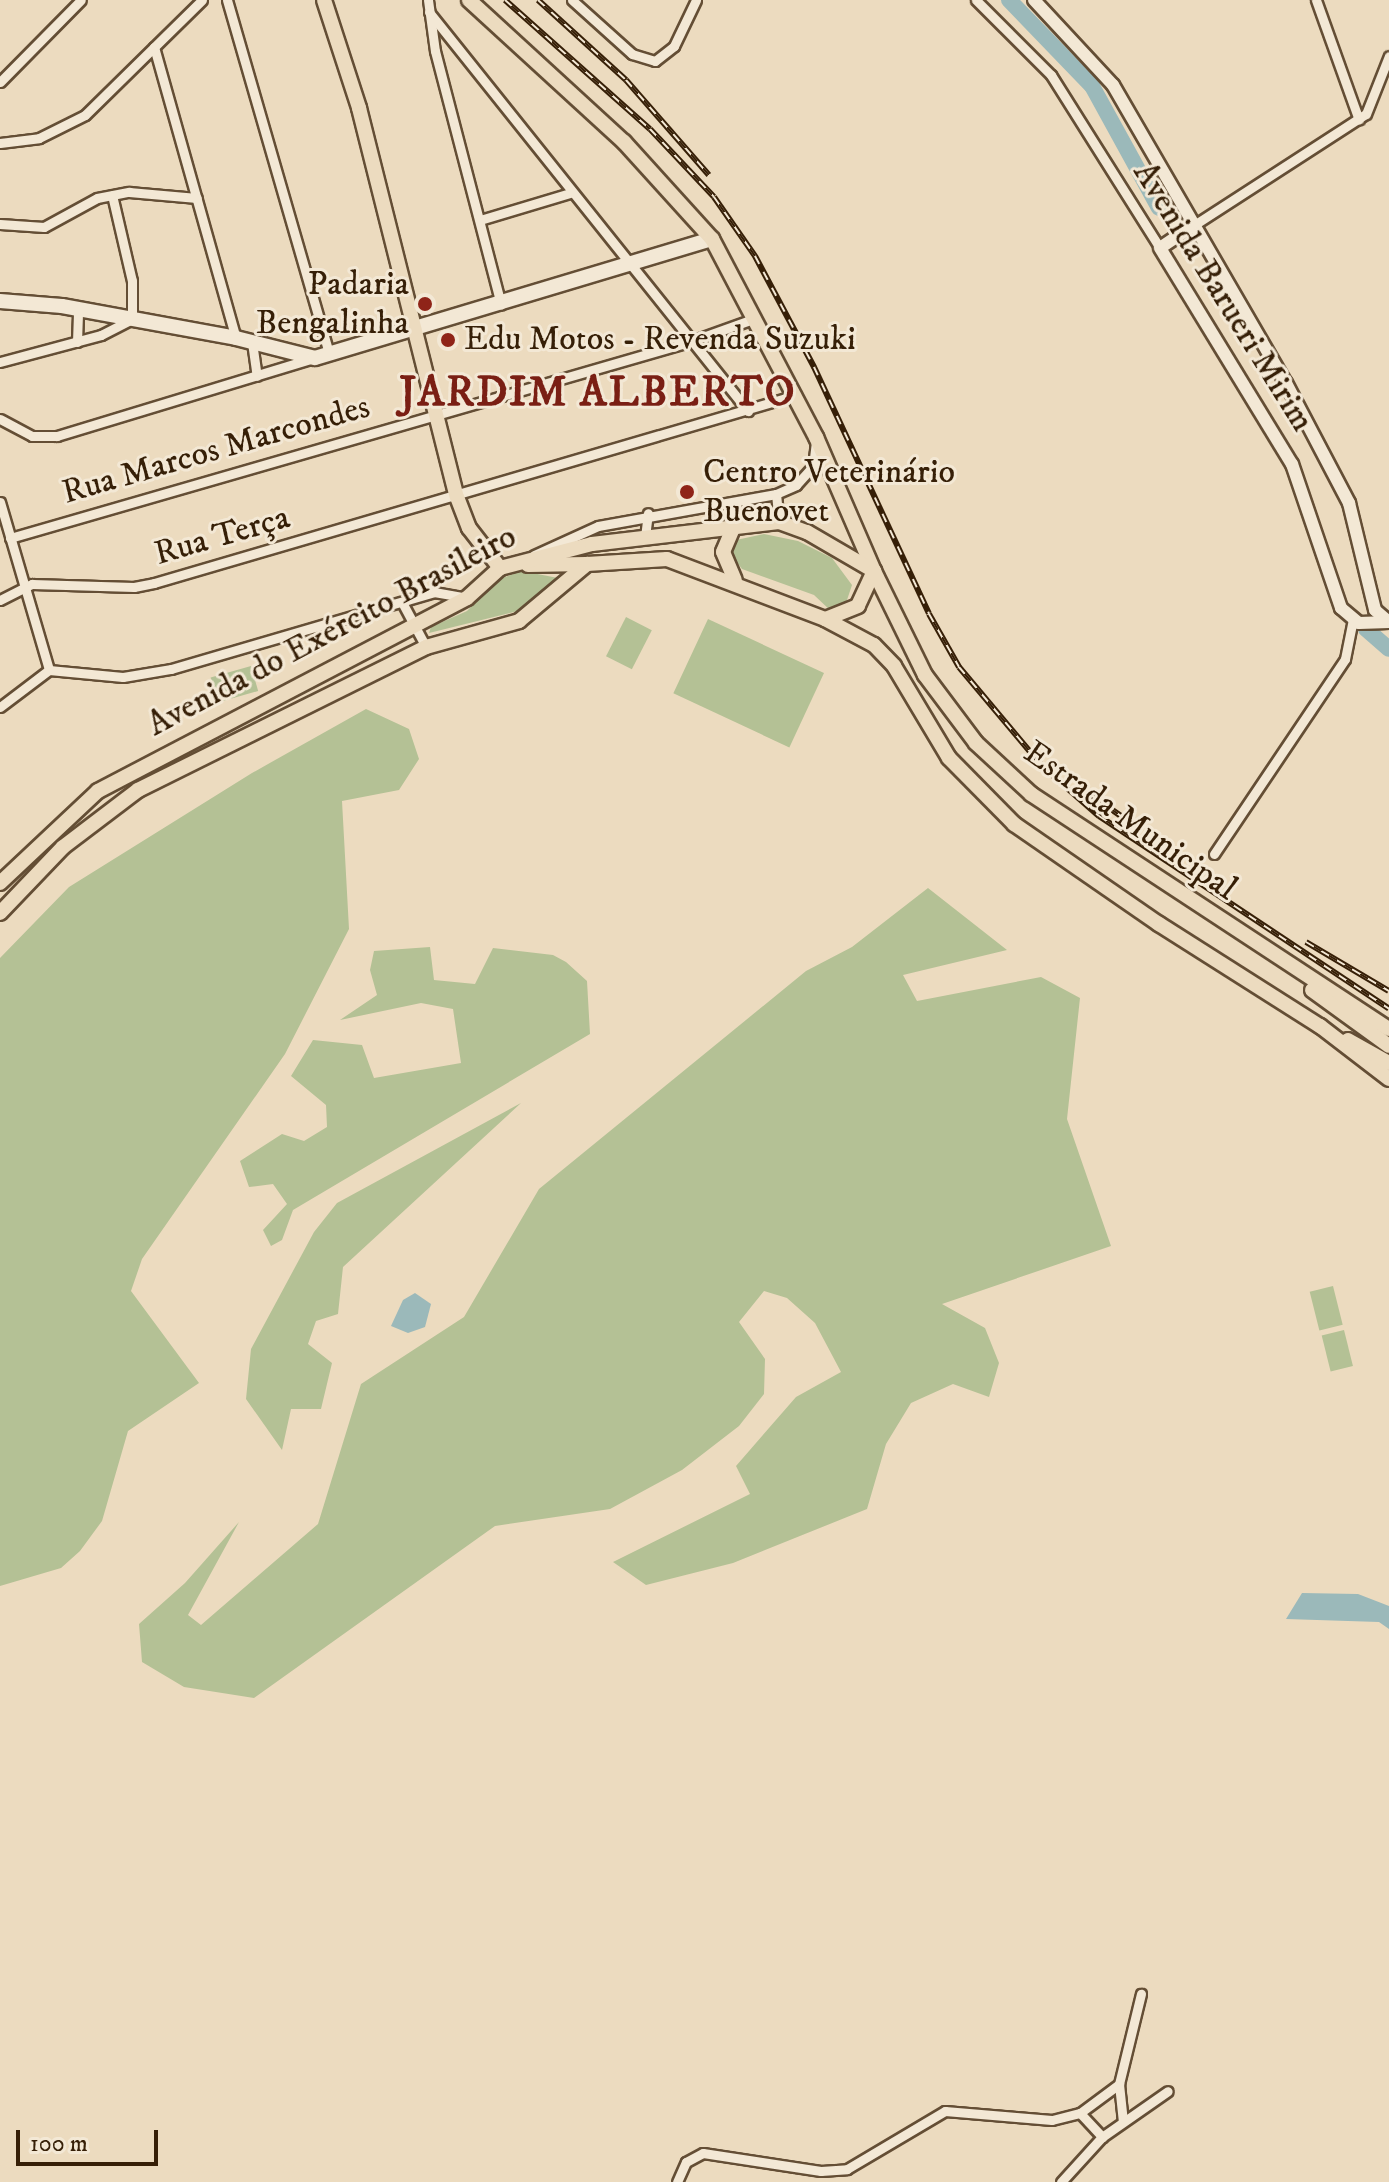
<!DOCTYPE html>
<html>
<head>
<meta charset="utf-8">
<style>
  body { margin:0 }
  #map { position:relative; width:1389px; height:2182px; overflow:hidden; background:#ecdbbf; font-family:"IM FELL DW Pica",serif }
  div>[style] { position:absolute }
  .green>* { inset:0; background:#b4c195; transform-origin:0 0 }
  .water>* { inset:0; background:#9bb9ba }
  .river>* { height:16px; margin:-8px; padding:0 8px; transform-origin:8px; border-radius:8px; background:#9bb9ba }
  .roads { filter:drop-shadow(2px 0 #644e35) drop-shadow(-2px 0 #644e35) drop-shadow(0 2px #644e35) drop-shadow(0 -2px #644e35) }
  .minor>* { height:9px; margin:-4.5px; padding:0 4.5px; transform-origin:4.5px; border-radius:4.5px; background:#f3e8d5 }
  .tertiary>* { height:12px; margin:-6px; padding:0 6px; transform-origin:6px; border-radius:6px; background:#f3e8d5 }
  .secondary>* { height:14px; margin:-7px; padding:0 7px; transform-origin:7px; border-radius:7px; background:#f3e8d5 }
  .primary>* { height:14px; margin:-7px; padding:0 7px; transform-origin:7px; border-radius:7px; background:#ecdbbf }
  .rail>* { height:6px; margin-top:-3px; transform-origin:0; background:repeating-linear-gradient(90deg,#f3e8d5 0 9px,#361f07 0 18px); box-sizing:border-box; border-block:2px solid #361f07 }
  .dots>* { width:22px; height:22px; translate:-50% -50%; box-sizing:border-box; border:4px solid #f3e8d5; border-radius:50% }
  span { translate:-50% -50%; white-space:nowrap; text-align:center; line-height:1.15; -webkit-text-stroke:6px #f3e8d5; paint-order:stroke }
  .poi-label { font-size:34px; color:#361f07 }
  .right { translate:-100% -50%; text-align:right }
  .left { translate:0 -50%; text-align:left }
  .street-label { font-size:34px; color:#361f07 }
  .district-label { font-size:42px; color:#7a1f14; font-weight:700; letter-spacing:2px }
  .scale { position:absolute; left:16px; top:2130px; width:142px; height:36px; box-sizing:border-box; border:4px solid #361f07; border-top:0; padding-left:10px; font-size:24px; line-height:28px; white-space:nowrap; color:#361f07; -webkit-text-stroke:6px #f3e8d5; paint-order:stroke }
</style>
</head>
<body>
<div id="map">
  <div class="green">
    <i style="clip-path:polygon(764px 534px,798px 541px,832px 558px,852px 585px,847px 600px,832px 612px,814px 595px,742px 569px,730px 553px,736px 540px)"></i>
    <i style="clip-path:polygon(522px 571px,558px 578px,518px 611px,429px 633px,431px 627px,467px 611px,497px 580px)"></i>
    <i style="left:626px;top:617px;width:29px;height:44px;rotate:27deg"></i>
    <i style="left:708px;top:619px;width:128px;height:82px;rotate:25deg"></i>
    <i style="left:251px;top:666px;width:26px;height:42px;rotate:74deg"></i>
    <i style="clip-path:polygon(366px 709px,409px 729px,419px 759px,399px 790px,342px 801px,349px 929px,285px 1054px,142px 1259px,131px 1291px,199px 1383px,128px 1431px,102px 1521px,80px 1551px,61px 1568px,0 1586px,0 958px,69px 887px,252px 773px)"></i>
    <i style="clip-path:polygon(928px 888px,1007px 950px,903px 975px,917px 1001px,1041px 977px,1080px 998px,1067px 1119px,1111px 1246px,942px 1304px,985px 1328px,999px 1363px,989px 1397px,953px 1384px,911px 1403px,886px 1444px,867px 1509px,733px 1563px,646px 1585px,613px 1562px,750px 1494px,736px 1466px,796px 1397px,841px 1372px,815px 1323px,787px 1298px,764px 1291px,739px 1322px,765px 1359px,764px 1394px,739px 1426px,682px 1470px,610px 1509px,495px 1526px,254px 1698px,184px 1687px,142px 1662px,139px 1624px,185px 1583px,239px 1522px,188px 1615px,201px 1625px,318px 1524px,361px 1384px,464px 1317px,539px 1189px,806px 971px,852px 947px)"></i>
    <i style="clip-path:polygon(430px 947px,434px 980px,475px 984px,493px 948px,553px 955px,566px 962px,587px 981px,590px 1034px,293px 1210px,282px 1240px,271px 1246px,263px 1230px,287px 1204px,273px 1184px,249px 1187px,240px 1161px,282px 1134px,304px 1141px,327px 1127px,326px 1105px,291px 1076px,313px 1040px,362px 1045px,374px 1078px,461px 1063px,453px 1009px,421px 1003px,340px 1020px,377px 995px,370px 970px,374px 951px)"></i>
    <i style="clip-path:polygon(521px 1103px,343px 1267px,338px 1314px,316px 1321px,308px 1344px,332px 1363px,321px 1409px,291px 1409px,282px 1450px,246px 1399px,251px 1349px,314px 1232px,337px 1203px)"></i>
    <i style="left:1333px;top:1286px;width:40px;height:24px;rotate:76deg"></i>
    <i style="left:1344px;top:1330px;width:37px;height:23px;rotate:76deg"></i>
  </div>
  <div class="water">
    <i style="clip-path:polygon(415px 1293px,431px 1304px,425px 1327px,408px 1333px,391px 1326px,403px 1300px)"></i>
    <i style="clip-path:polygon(1302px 1593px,1358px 1594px,1389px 1606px,1389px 1629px,1379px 1622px,1286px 1619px)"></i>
  </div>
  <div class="river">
    <i style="left:1009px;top:0;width:120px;rotate:46deg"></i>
    <i style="left:1092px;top:86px;width:139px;rotate:61.2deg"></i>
    <i style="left:1366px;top:629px;width:30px;rotate:41deg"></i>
  </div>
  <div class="roads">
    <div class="minor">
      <i style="left:227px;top:0;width:368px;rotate:73.9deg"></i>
      <i style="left:428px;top:0;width:51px;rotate:82.2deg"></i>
      <i style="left:435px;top:51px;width:262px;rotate:75.4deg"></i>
      <i style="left:572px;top:0;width:81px;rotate:42deg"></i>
      <i style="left:632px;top:54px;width:24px;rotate:17deg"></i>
      <i style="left:655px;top:61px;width:24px;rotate:-38deg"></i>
      <i style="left:674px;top:46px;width:51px;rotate:-64.4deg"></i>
      <i style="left:976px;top:0;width:106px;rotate:45deg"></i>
      <i style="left:1051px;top:75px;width:204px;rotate:57.8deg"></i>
      <i style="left:1316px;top:0;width:127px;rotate:70.3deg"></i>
      <i style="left:429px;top:12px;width:511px;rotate:51.36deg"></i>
      <i style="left:154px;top:47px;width:302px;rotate:74.3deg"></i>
      <i style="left:0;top:82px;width:115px;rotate:-45.4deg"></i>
      <i style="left:0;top:143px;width:39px;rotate:-7deg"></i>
      <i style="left:39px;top:138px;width:51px;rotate:-26.6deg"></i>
      <i style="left:85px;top:115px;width:164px;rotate:-44.5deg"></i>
      <i style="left:480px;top:220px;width:94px;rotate:-16.7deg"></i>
      <i style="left:0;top:224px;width:44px;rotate:3.9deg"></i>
      <i style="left:44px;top:227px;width:60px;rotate:-28.7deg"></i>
      <i style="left:97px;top:198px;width:33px;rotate:-11deg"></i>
      <i style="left:129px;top:192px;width:68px;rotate:5deg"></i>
      <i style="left:1191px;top:227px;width:208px;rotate:-32.9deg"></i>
      <i style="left:1366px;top:114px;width:62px;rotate:-68.4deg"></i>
      <i style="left:77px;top:342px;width:33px;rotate:-88deg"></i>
      <i style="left:252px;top:342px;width:34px;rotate:82deg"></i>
      <i style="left:0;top:362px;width:105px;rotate:-15deg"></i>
      <i style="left:101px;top:335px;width:35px;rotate:-27deg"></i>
      <i style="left:132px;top:319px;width:38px;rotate:-90deg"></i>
      <i style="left:132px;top:281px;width:88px;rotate:-103.1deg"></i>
      <i style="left:0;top:419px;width:36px;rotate:28deg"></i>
      <i style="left:32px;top:436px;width:25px"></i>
      <i style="left:57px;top:436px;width:265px;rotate:-16.9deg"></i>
      <i style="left:776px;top:494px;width:28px;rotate:84deg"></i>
      <i style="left:0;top:502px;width:175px;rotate:73.7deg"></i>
      <i style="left:645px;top:537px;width:24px;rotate:-83deg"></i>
      <i style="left:10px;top:538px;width:707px;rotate:-16.1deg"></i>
      <i style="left:689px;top:342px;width:68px;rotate:-19.8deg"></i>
      <i style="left:534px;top:555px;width:70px;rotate:-24.4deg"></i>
      <i style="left:598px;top:526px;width:181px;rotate:-10.2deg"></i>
      <i style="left:776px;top:494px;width:22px;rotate:-24deg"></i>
      <i style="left:796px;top:485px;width:25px;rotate:-48deg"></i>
      <i style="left:813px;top:466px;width:25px;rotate:-83deg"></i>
      <i style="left:0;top:600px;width:36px;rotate:-27deg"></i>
      <i style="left:32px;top:584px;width:102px;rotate:1.7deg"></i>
      <i style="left:134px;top:587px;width:20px;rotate:-11deg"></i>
      <i style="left:154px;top:583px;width:669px;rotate:-16.32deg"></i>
      <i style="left:403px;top:604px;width:49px;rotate:61.9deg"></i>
      <i style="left:0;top:707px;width:61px;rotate:-37.1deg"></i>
      <i style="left:49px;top:670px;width:74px;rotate:5.4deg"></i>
      <i style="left:123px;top:677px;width:49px;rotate:-9.5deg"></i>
      <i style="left:171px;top:669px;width:274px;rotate:-16.3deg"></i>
      <i style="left:434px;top:592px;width:34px;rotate:10deg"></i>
      <i style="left:1214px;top:854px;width:235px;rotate:-56.1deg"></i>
      <i style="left:1345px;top:659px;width:41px;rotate:-78.7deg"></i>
      <i style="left:1119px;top:2084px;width:36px;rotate:84deg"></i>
      <i style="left:1080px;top:2113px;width:33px;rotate:47deg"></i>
      <i style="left:677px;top:2182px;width:22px;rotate:-66deg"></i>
      <i style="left:686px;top:2162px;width:19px;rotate:-28deg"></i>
      <i style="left:703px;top:2153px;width:119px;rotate:8.7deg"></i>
      <i style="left:821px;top:2171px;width:26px;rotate:-4deg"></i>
      <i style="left:847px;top:2169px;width:114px;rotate:-30.6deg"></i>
      <i style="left:945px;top:2111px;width:107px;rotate:4.8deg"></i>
      <i style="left:1052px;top:2120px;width:29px;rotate:-14deg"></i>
      <i style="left:1080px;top:2113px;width:49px;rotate:-36.6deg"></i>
      <i style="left:1119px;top:2084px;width:93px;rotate:-76.3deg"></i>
      <i style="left:1061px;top:2182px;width:61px;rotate:-47.7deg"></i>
      <i style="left:1102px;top:2137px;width:80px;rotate:-34.9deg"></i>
    </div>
    <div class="tertiary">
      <i style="left:1034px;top:0;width:116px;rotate:47.1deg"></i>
      <i style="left:1113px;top:85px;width:345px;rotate:59.9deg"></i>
      <i style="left:1286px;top:383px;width:136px;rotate:62.3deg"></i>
      <i style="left:1349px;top:503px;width:110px;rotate:76.3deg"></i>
      <i style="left:1375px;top:610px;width:18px;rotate:41deg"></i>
      <i style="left:1191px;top:227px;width:37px;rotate:146deg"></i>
      <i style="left:1160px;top:248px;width:253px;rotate:58.6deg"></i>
      <i style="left:1292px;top:464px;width:152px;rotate:71.2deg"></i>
      <i style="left:1341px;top:608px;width:23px;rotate:40deg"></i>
      <i style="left:1359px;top:623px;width:30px;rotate:-2deg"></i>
    </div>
    <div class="secondary">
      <i style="left:0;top:301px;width:62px;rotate:4.6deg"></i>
      <i style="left:62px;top:306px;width:177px;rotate:10.4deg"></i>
      <i style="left:236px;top:338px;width:81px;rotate:14.2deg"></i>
      <i style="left:315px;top:358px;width:414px;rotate:-16.7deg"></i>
    </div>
    <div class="primary">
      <i style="left:324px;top:0;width:114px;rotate:72deg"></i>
      <i style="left:359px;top:108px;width:401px;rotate:75.9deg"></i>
      <i style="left:457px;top:497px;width:33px;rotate:69deg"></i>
      <i style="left:469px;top:528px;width:51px;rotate:52.2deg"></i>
      <i style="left:469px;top:0;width:210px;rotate:42.5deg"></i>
      <i style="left:624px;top:142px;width:131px;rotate:47.8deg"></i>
      <i style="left:712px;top:239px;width:224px;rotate:62.3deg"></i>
      <i style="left:816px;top:437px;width:146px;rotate:66.6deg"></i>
      <i style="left:874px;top:571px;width:38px;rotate:115deg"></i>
      <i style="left:858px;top:606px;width:35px;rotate:158deg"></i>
      <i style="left:734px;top:526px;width:28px;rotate:113deg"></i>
      <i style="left:723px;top:552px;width:30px;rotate:67deg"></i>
      <i style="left:528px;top:565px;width:58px;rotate:-1deg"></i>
      <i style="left:0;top:883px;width:134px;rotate:-43.2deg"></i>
      <i style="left:98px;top:791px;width:416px;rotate:-27.6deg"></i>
      <i style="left:467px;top:598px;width:45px;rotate:-42.3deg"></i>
      <i style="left:500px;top:568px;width:95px;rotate:-14.6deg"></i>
      <i style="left:592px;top:544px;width:188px;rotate:-6.7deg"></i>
      <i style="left:779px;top:522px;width:30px;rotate:20deg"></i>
      <i style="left:807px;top:532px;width:78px;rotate:30.2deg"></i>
      <i style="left:874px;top:571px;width:116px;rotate:63.9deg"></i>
      <i style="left:925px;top:675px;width:85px;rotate:53.1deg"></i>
      <i style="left:976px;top:743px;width:75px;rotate:42.8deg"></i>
      <i style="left:1031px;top:794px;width:428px;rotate:33.3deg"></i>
      <i style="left:0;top:913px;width:91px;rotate:-46.3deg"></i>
      <i style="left:63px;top:847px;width:94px;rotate:-37.2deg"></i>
      <i style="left:138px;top:790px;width:322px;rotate:-26.4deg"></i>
      <i style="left:426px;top:647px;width:97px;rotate:-15.6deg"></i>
      <i style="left:519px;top:621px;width:89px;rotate:-40deg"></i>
      <i style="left:587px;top:564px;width:80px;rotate:-3.6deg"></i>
      <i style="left:667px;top:559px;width:169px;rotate:20.8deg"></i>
      <i style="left:825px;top:619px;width:55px;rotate:28deg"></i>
      <i style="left:874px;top:645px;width:29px;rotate:46deg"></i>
      <i style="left:894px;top:666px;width:107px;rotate:59.1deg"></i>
      <i style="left:949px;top:758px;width:93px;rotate:45.4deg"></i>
      <i style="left:1014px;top:824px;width:176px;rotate:34.6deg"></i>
      <i style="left:1159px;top:924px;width:191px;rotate:32.4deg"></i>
      <i style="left:1320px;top:1026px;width:87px;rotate:37.5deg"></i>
      <i style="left:1312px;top:990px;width:95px;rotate:36deg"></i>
      <i style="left:1348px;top:1040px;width:47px;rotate:29.3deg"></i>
    </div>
  </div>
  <div class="rail">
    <i style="left:505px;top:0;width:194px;rotate:41.7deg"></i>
    <i style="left:650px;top:129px;width:93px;rotate:46.7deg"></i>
    <i style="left:714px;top:197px;width:72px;rotate:55.2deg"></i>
    <i style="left:755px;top:256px;width:126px;rotate:62deg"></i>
    <i style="left:814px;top:367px;width:272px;rotate:65deg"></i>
    <i style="left:929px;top:614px;width:61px;rotate:60.5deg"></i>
    <i style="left:959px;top:667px;width:129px;rotate:50deg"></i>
    <i style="left:1042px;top:766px;width:76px;rotate:41.3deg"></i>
    <i style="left:1099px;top:816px;width:348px;rotate:33.6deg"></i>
    <i style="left:538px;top:0;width:119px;rotate:42.3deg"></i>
    <i style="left:626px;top:80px;width:126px;rotate:48.9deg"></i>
    <i style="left:1088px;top:793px;width:65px;rotate:34.9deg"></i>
    <i style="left:1306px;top:942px;width:96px;rotate:30.6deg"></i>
  </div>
  <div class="dots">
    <i style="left:425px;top:304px;background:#8f2418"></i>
    <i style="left:448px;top:340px;background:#8f2418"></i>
    <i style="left:687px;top:492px;background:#8f2418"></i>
  </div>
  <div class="poi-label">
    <span class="right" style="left:409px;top:304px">Padaria<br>Bengalinha</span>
    <span class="left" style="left:464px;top:340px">Edu Motos - Revenda Suzuki</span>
    <span class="left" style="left:703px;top:492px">Centro Veterinário<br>Buenovet</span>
  </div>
  <div class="street-label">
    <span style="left:1223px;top:297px;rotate:58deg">Avenida Barueri Mirim</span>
    <span style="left:216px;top:450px;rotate:-16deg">Rua Marcos Marcondes</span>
    <span style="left:222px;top:536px;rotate:-16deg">Rua Terça</span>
    <span style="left:332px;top:631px;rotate:-28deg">Avenida do Exército Brasileiro</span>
    <span style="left:1130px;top:821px;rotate:35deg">Estrada Municipal</span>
  </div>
  <div class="district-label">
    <span style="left:598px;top:393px">JARDIM ALBERTO</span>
  </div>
  <div class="scale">100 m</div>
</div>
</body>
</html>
